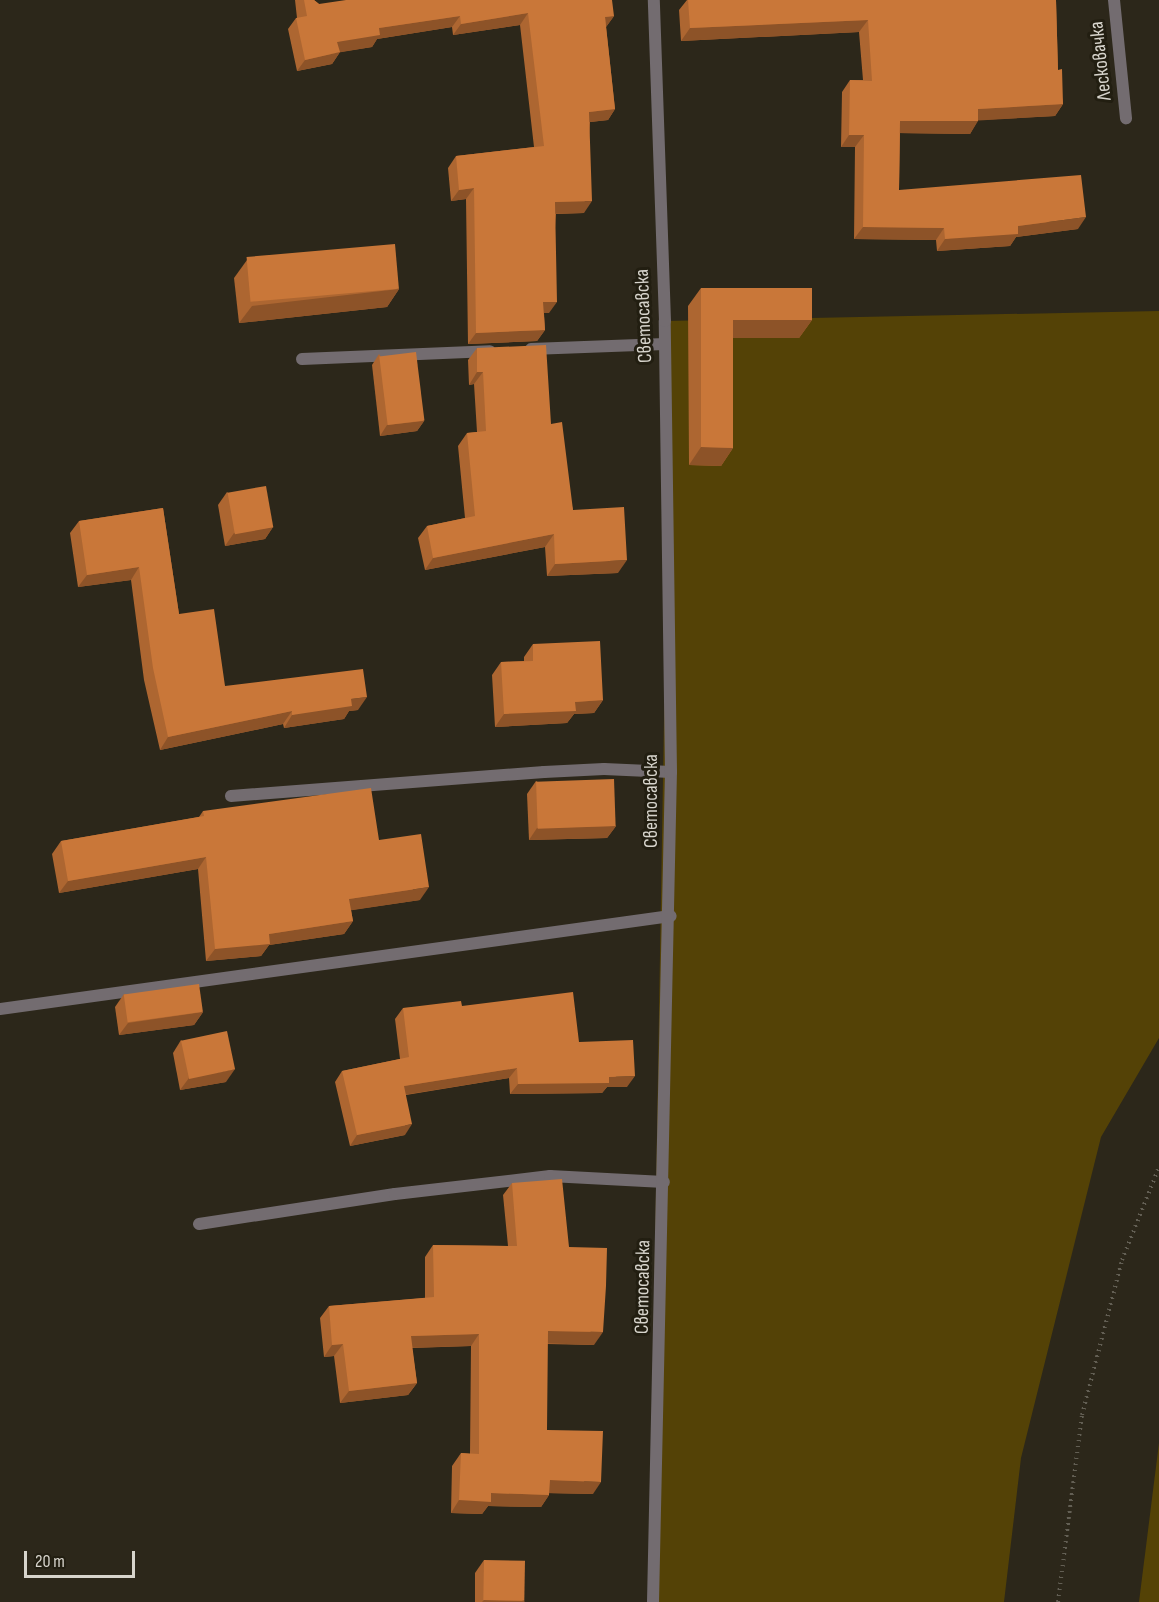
<!DOCTYPE html>
<html>
<head>
<meta charset="utf-8">
<style>
  body { margin:0 }
  #map { position:relative; width:1159px; height:1602px; overflow:hidden; background:#2c271a; font-family:"Sofia Sans Condensed",sans-serif }
  div>[style] { position:absolute }
  .green>* { inset:0; background:#544206 }
  .path>* { height:4px; margin-top:-2px; transform-origin:0; background:repeating-linear-gradient(90deg,#635f54 0 1.5px,transparent 0 6px) }
  .lane>* { height:12px; margin:-6px; padding:0 6px; transform-origin:6px; border-radius:6px; background:#736c70 }
  .street>* { height:12px; margin:-6px; padding:0 6px; transform-origin:6px; border-radius:6px; background:#736c70 }
  .wall>* { inset:0; background:#ad6631 }
  .shaded-wall>* { inset:0; background:#8d5328 }
  .building>* { inset:0; background:#c97739; transform-origin:0 0 }
  span { translate:-50% -50%; white-space:nowrap; text-align:center; line-height:1.15; -webkit-text-stroke:6px #221e11; paint-order:stroke }
  .street-label { font-size:20px; color:#d7d4cc }
  .scale { position:absolute; left:24px; top:1551px; width:111px; height:27px; box-sizing:border-box; border:3px solid #d7d4cc; border-top:0; padding-left:8px; font-size:18px; line-height:21px; white-space:nowrap; color:#d7d4cc; -webkit-text-stroke:4px #221e11; paint-order:stroke }
</style>
</head>
<body>
<div id="map">
  <div class="green">
    <i style="clip-path:polygon(1159px 311px,1159px 1038px,1101px 1137px,1021px 1458px,1004px 1602px,649px 1602px,668px 483px,665px 321px)"></i>
    <i style="clip-path:polygon(1159px 1443px,1159px 1602px,1139px 1602px)"></i>
  </div>
  <div class="path">
    <i style="left:1058px;top:1602px;width:189px;rotate:-82.7deg"></i>
    <i style="left:1082px;top:1415px;width:160px;rotate:-75.5deg"></i>
    <i style="left:1122px;top:1260px;width:100px;rotate:-68.3deg"></i>
  </div>
  <div class="lane">
    <i style="left:531px;top:349px;width:134px;rotate:-2.1deg"></i>
    <i style="left:302px;top:359px;width:188px;rotate:-2.4deg"></i>
    <i style="left:231px;top:796px;width:314px;rotate:-4.4deg"></i>
    <i style="left:544px;top:772px;width:60px;rotate:-2.9deg"></i>
    <i style="left:604px;top:769px;width:67px;rotate:2.6deg"></i>
    <i style="left:199px;top:1224px;width:198px;rotate:-8.7deg"></i>
    <i style="left:395px;top:1194px;width:156px;rotate:-6.6deg"></i>
    <i style="left:550px;top:1176px;width:114px;rotate:3deg"></i>
  </div>
  <div class="street">
    <i style="left:1114px;top:0;width:119px;rotate:84.2deg"></i>
    <i style="left:0;top:1009px;width:677px;rotate:-7.89deg"></i>
    <i style="left:653px;top:1602px;width:830px;rotate:-88.76deg"></i>
    <i style="left:671px;top:772px;width:451px;rotate:-90.8deg"></i>
    <i style="left:665px;top:321px;width:321px;rotate:-92deg"></i>
  </div>
  <div class="wall">
    <i style="clip-path:polygon(295px 0,314px 0,319px 4px,614px 16px,606px 27px,615px 109px,608px 120px,590px 122px,584px 213px,556px 214px,549px 313px,544px 313px,545px 330px,537px 341px,468px 344px,466px 199px,451px 201px,448px 168px,456px 156px,534px 147px,520px 25px,453px 35px,452px 27px,377px 39px,372px 47px,340px 52px,332px 64px,297px 71px,288px 29px,296px 18px,297px 18px)"></i>
    <i style="clip-path:polygon(687px 0,1056px 0,1058px 70px,1063px 104px,1055px 116px,978px 120px,970px 134px,900px 133px,899px 190px,1078px 229px,1016px 237px,1010px 246px,937px 251px,936px 240px,854px 239px,855px 147px,841px 147px,842px 92px,850px 80px,863px 80px,859px 32px,681px 41px,679px 10px)"></i>
    <i style="clip-path:polygon(247px 260px,399px 289px,387px 307px,239px 323px,234px 278px)"></i>
    <i style="clip-path:polygon(701px 288px,812px 320px,799px 338px,733px 338px,733px 448px,721px 466px,689px 465px,688px 306px)"></i>
    <i style="clip-path:polygon(477px 348px,551px 424px,573px 510px,618px 573px,547px 576px,545px 547px,425px 570px,418px 538px,427px 526px,465px 518px,458px 446px,467px 433px,477px 432px,474px 384px,469px 385px,468px 360px)"></i>
    <i style="clip-path:polygon(379px 354px,424px 421px,417px 431px,380px 436px,372px 365px)"></i>
    <i style="clip-path:polygon(227px 492px,273px 527px,265px 539px,225px 546px,218px 505px)"></i>
    <i style="clip-path:polygon(163px 508px,179px 614px,225px 686px,358px 710px,349px 711px,344px 719px,284px 728px,283px 724px,160px 750px,144px 680px,131px 580px,78px 587px,70px 533px,79px 521px)"></i>
    <i style="clip-path:polygon(533px 644px,603px 700px,594px 713px,574px 714px,567px 723px,495px 727px,492px 675px,501px 662px,524px 661px,524px 657px)"></i>
    <i style="clip-path:polygon(536px 781px,616px 826px,607px 838px,529px 840px,527px 794px)"></i>
    <i style="clip-path:polygon(203px 811px,379px 840px,420px 900px,351px 910px,353px 921px,344px 934px,269px 945px,261px 956px,206px 961px,198px 869px,59px 893px,52px 854px,61px 841px,199px 817px)"></i>
    <i style="clip-path:polygon(124px 994px,203px 1012px,194px 1025px,119px 1035px,115px 1007px)"></i>
    <i style="clip-path:polygon(462px 1006px,579px 1042px,627px 1087px,607px 1087px,602px 1093px,510px 1094px,509px 1078px,406px 1095px,405px 1135px,350px 1146px,335px 1082px,342px 1071px,400px 1059px,395px 1019px,403px 1008px)"></i>
    <i style="clip-path:polygon(181px 1040px,226px 1082px,180px 1090px,173px 1053px)"></i>
    <i style="clip-path:polygon(512px 1183px,569px 1247px,594px 1345px,547px 1344px,547px 1430px,593px 1494px,549px 1493px,549px 1495px,541px 1507px,488px 1506px,482px 1514px,451px 1513px,452px 1466px,461px 1453px,470px 1454px,471px 1346px,412px 1348px,417px 1383px,408px 1395px,340px 1403px,334px 1356px,324px 1357px,320px 1318px,329px 1306px,425px 1298px,425px 1257px,433px 1245px,508px 1246px,503px 1195px)"></i>
    <i style="clip-path:polygon(484px 1560px,524px 1602px,475px 1602px,475px 1573px)"></i>
  </div>
  <div class="shaded-wall">
    <i style="clip-path:polygon(528px 13px,520px 25px,453px 35px,461px 24px)"></i>
    <i style="clip-path:polygon(460px 16px,452px 27px,377px 39px,372px 47px,330px 54px,337px 42px,379px 28px)"></i>
    <i style="clip-path:polygon(614px 16px,606px 27px,605px 17px)"></i>
    <i style="clip-path:polygon(868px 20px,859px 32px,681px 41px,690px 28px)"></i>
    <i style="clip-path:polygon(340px 52px,332px 64px,297px 71px,305px 60px)"></i>
    <i style="clip-path:polygon(1063px 104px,1055px 116px,970px 121px,978px 109px)"></i>
    <i style="clip-path:polygon(615px 109px,608px 120px,581px 123px,589px 112px)"></i>
    <i style="clip-path:polygon(900px 121px,978px 121px,970px 134px,892px 133px)"></i>
    <i style="clip-path:polygon(849px 135px,864px 135px,855px 147px,841px 147px)"></i>
    <i style="clip-path:polygon(474px 188px,466px 199px,451px 201px,459px 190px)"></i>
    <i style="clip-path:polygon(592px 201px,584px 213px,547px 214px,555px 202px)"></i>
    <i style="clip-path:polygon(1086px 217px,1078px 229px,1016px 237px,1010px 246px,937px 251px,945px 239px,1018px 226px)"></i>
    <i style="clip-path:polygon(863px 227px,944px 228px,936px 240px,854px 239px)"></i>
    <i style="clip-path:polygon(399px 289px,387px 307px,239px 323px,252px 306px)"></i>
    <i style="clip-path:polygon(543px 302px,557px 302px,549px 313px,535px 313px)"></i>
    <i style="clip-path:polygon(733px 320px,812px 320px,799px 338px,720px 338px)"></i>
    <i style="clip-path:polygon(545px 330px,537px 341px,468px 344px,476px 333px)"></i>
    <i style="clip-path:polygon(477px 372px,483px 372px,474px 384px,469px 385px)"></i>
    <i style="clip-path:polygon(424px 421px,417px 431px,380px 436px,387px 425px)"></i>
    <i style="clip-path:polygon(701px 447px,733px 448px,721px 466px,689px 465px)"></i>
    <i style="clip-path:polygon(273px 527px,265px 539px,225px 546px,234px 533px)"></i>
    <i style="clip-path:polygon(554px 534px,545px 547px,425px 570px,433px 558px)"></i>
    <i style="clip-path:polygon(627px 560px,618px 573px,547px 576px,555px 564px)"></i>
    <i style="clip-path:polygon(139px 567px,131px 580px,78px 587px,87px 575px)"></i>
    <i style="clip-path:polygon(367px 697px,358px 710px,349px 711px,344px 719px,284px 728px,292px 715px,351px 699px)"></i>
    <i style="clip-path:polygon(603px 700px,594px 713px,574px 714px,567px 723px,495px 727px,504px 714px,575px 702px)"></i>
    <i style="clip-path:polygon(292px 711px,283px 724px,160px 750px,168px 737px)"></i>
    <i style="clip-path:polygon(616px 826px,607px 838px,529px 840px,537px 828px)"></i>
    <i style="clip-path:polygon(206px 857px,198px 869px,59px 893px,68px 881px)"></i>
    <i style="clip-path:polygon(429px 887px,420px 900px,340px 912px,349px 899px)"></i>
    <i style="clip-path:polygon(353px 921px,344px 934px,269px 945px,261px 956px,206px 961px,215px 949px,269px 934px)"></i>
    <i style="clip-path:polygon(203px 1012px,194px 1025px,119px 1035px,128px 1023px)"></i>
    <i style="clip-path:polygon(517px 1068px,509px 1078px,397px 1096px,404px 1086px)"></i>
    <i style="clip-path:polygon(235px 1069px,226px 1082px,180px 1090px,189px 1078px)"></i>
    <i style="clip-path:polygon(635px 1076px,627px 1087px,607px 1087px,602px 1093px,510px 1094px,518px 1084px,609px 1077px)"></i>
    <i style="clip-path:polygon(412px 1124px,405px 1135px,350px 1146px,357px 1135px)"></i>
    <i style="clip-path:polygon(548px 1331px,603px 1332px,594px 1345px,539px 1343px)"></i>
    <i style="clip-path:polygon(479px 1334px,471px 1346px,403px 1348px,411px 1336px)"></i>
    <i style="clip-path:polygon(343px 1344px,334px 1356px,324px 1357px,332px 1345px)"></i>
    <i style="clip-path:polygon(417px 1383px,408px 1395px,340px 1403px,349px 1391px)"></i>
    <i style="clip-path:polygon(550px 1480px,601px 1482px,593px 1494px,541px 1493px)"></i>
    <i style="clip-path:polygon(491px 1493px,549px 1495px,541px 1507px,488px 1506px,482px 1514px,451px 1513px,459px 1500px)"></i>
    <i style="clip-path:polygon(484px 1600px,525px 1601px,524px 1602px,482px 1602px)"></i>
  </div>
  <div class="building">
    <i style="clip-path:polygon(304px 0,314px 0,319px 4px,346px 0,612px 0,614px 16px,605px 17px,615px 109px,589px 112px,592px 201px,555px 202px,557px 302px,543px 302px,545px 330px,476px 333px,474px 188px,459px 190px,456px 156px,544px 146px,528px 13px,461px 24px,460px 16px,379px 28px,380px 35px,337px 42px,340px 52px,305px 60px,296px 18px,307px 16px)"></i>
    <i style="clip-path:polygon(688px 0,1056px 0,1058px 70px,1062px 69px,1063px 104px,978px 109px,978px 121px,900px 121px,899px 190px,1081px 175px,1086px 217px,1018px 226px,1018px 234px,945px 239px,944px 228px,863px 227px,864px 135px,849px 135px,850px 80px,872px 81px,868px 20px,690px 28px)"></i>
    <i style="left:395px;top:244px;width:45px;height:149px;rotate:85deg"></i>
    <i style="clip-path:polygon(701px 288px,812px 288px,812px 320px,733px 320px,733px 448px,701px 447px)"></i>
    <i style="clip-path:polygon(546px 345px,551px 424px,562px 422px,573px 510px,624px 507px,627px 560px,555px 564px,554px 534px,433px 558px,427px 526px,475px 516px,467px 433px,486px 431px,483px 372px,477px 372px,477px 348px)"></i>
    <i style="left:416px;top:352px;width:69px;height:37px;rotate:83deg"></i>
    <i style="left:266px;top:486px;width:42px;height:39px;rotate:80deg"></i>
    <i style="clip-path:polygon(163px 508px,179px 614px,214px 609px,225px 686px,363px 669px,367px 697px,351px 699px,352px 706px,292px 715px,292px 711px,168px 737px,153px 668px,139px 567px,87px 575px,79px 521px)"></i>
    <i style="clip-path:polygon(600px 641px,603px 700px,575px 702px,576px 711px,504px 714px,501px 662px,533px 661px,533px 644px)"></i>
    <i style="left:614px;top:779px;width:47px;height:78px;rotate:88deg"></i>
    <i style="clip-path:polygon(371px 788px,379px 840px,421px 834px,429px 887px,349px 899px,353px 921px,269px 934px,270px 944px,215px 949px,206px 857px,68px 881px,61px 841px,204px 816px,203px 811px)"></i>
    <i style="left:199px;top:984px;width:28px;height:76px;rotate:82deg"></i>
    <i style="clip-path:polygon(573px 992px,579px 1042px,633px 1040px,635px 1076px,609px 1077px,609px 1083px,518px 1084px,517px 1068px,404px 1086px,412px 1124px,357px 1135px,342px 1071px,409px 1057px,403px 1008px,461px 1001px,462px 1006px)"></i>
    <i style="left:227px;top:1031px;width:39px;height:47px;rotate:78deg"></i>
    <i style="clip-path:polygon(562px 1179px,569px 1247px,607px 1248px,606px 1286px,603px 1332px,548px 1331px,547px 1430px,603px 1431px,601px 1482px,550px 1480px,549px 1495px,491px 1493px,491px 1502px,459px 1500px,461px 1453px,479px 1454px,479px 1334px,411px 1336px,417px 1383px,349px 1391px,343px 1344px,332px 1345px,329px 1306px,434px 1297px,433px 1245px,517px 1246px,512px 1183px)"></i>
    <i style="left:484px;top:1560px;width:41px;height:40px;rotate:1deg"></i>
  </div>
  <div class="street-label">
    <span style="left:1101px;top:61px;rotate:-96deg">Лесковачка</span>
    <span style="left:644px;top:316px;rotate:-92deg">Светосавска</span>
    <span style="left:651px;top:801px;rotate:-90deg">Светосавска</span>
    <span style="left:643px;top:1287px;rotate:-89deg">Светосавска</span>
  </div>
  <div class="scale">20 m</div>
</div>
</body>
</html>
